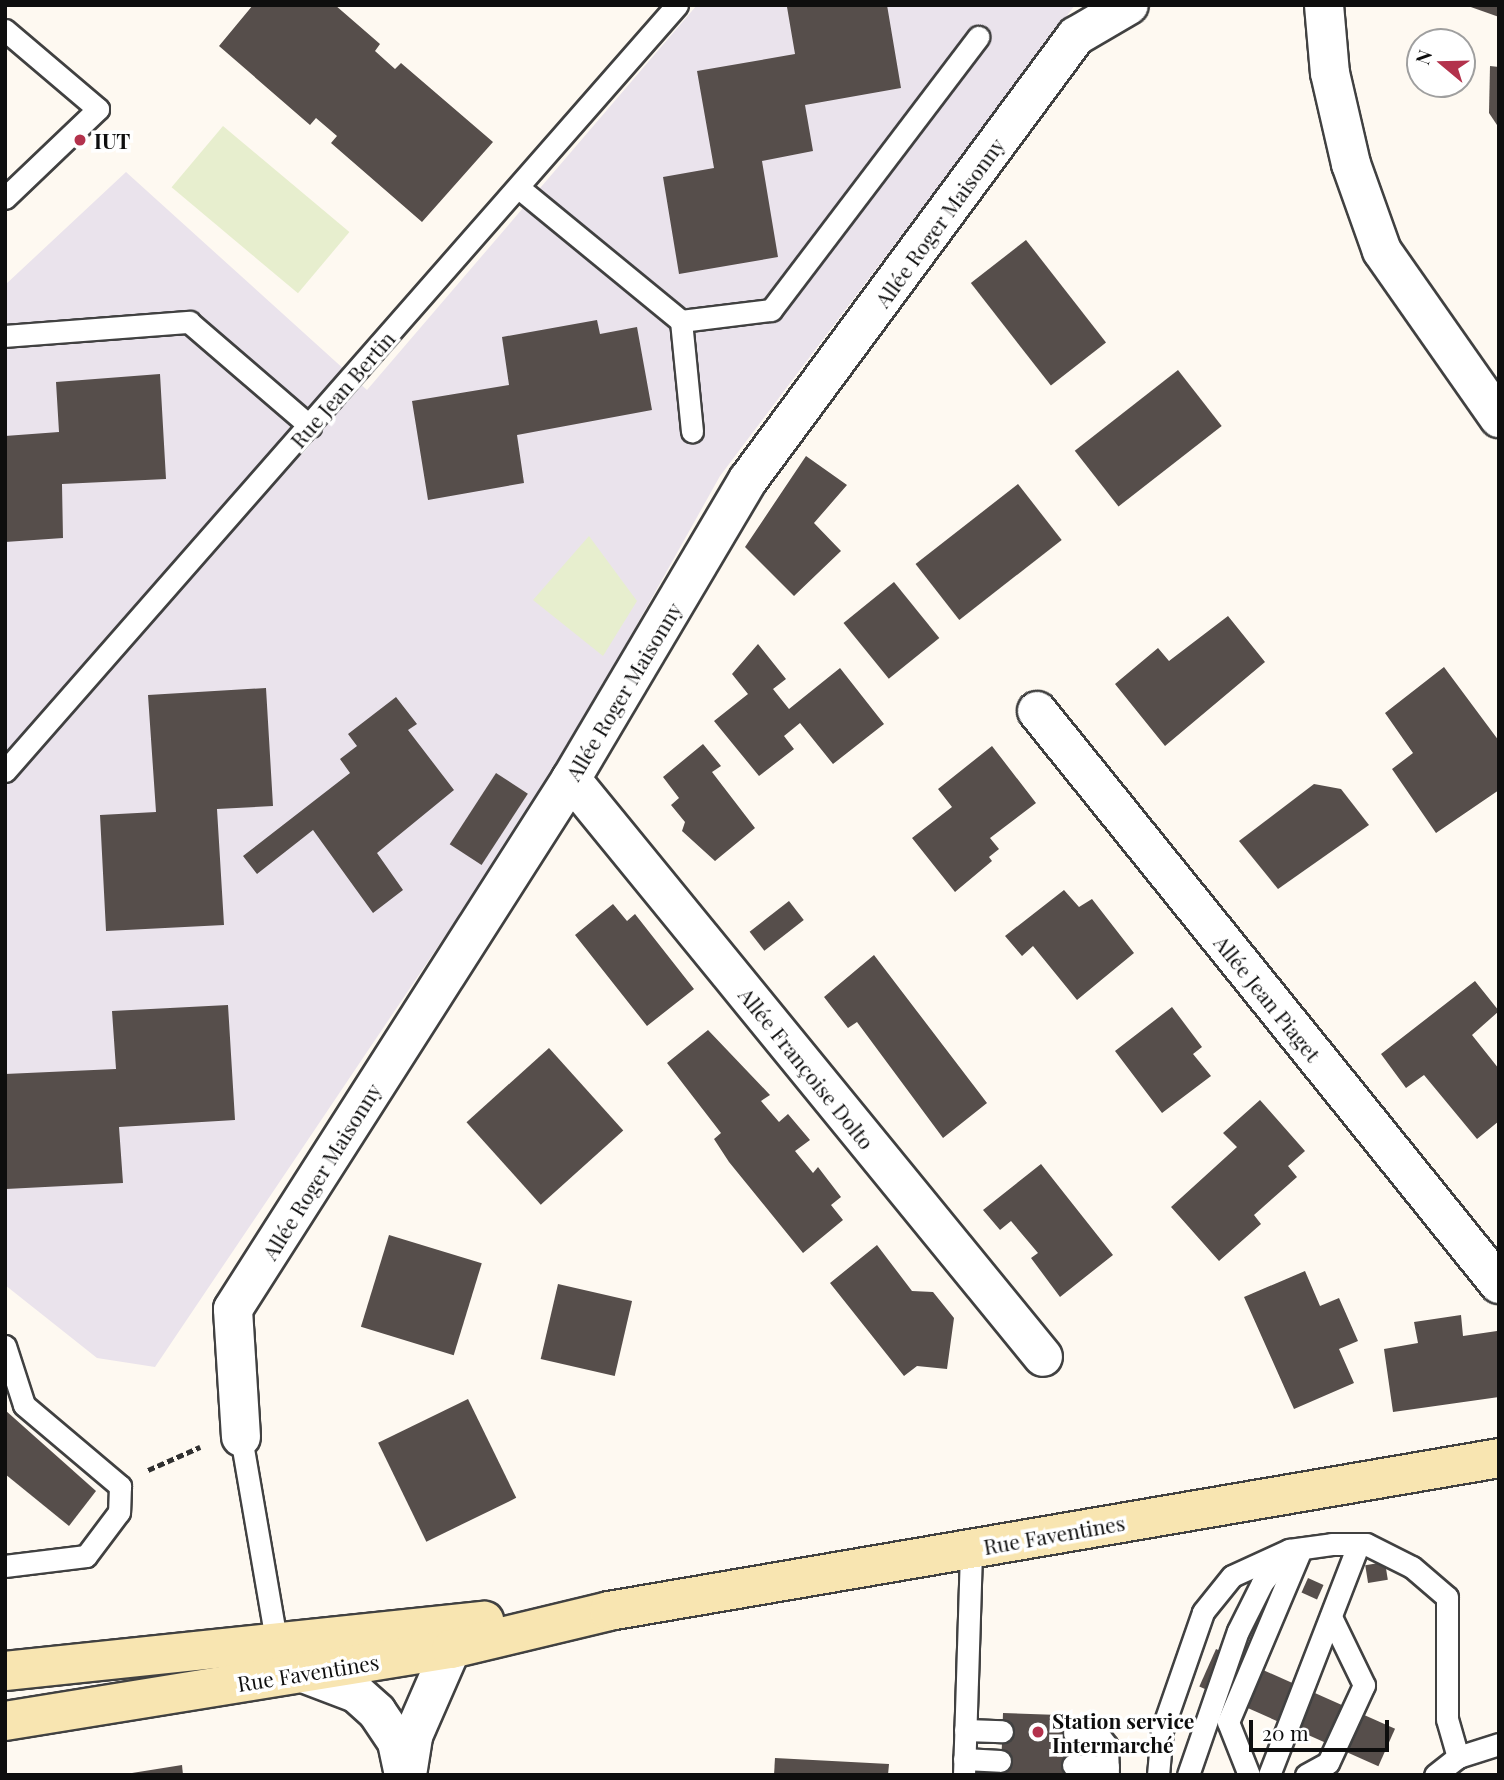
<!DOCTYPE html>
<html>
<head>
<meta charset="utf-8">
<style>
  body { margin:0 }
  #map { position:relative; width:1504px; height:1780px; overflow:hidden; background:#fef9f1; font-family:"Playfair Display",serif }
  div>[style] { position:absolute }
  .industrial>* { inset:0; background:#eae3ec }
  .pitch>* { inset:0; background:#e7eece; transform-origin:0 0 }
  .building>* { inset:0; background:#564e4b; transform-origin:0 0 }
  .path>* { height:4.5px; margin-top:-2.25px; transform-origin:0; background:repeating-linear-gradient(90deg,#303030 0 7px,transparent 0 10.5px) }
  .roads { filter:drop-shadow(2px 0 #414141) drop-shadow(-2px 0 #414141) drop-shadow(0 2px #414141) drop-shadow(0 -2px #414141) }
  .service>* { height:21px; margin:-10.5px; padding:0 10.5px; transform-origin:10.5px; border-radius:10.5px; background:#fff }
  .minor>* { height:38px; margin:-19px; padding:0 19px; transform-origin:19px; border-radius:19px; background:#fff }
  .tertiary>* { height:38px; margin:-19px; padding:0 19px; transform-origin:19px; border-radius:19px; background:#fff }
  .secondary>* { height:38px; margin:-19px; padding:0 19px; transform-origin:19px; border-radius:19px; background:#f8e5b1 }
  .dots>* { width:19px; height:19px; translate:-50% -50%; box-sizing:border-box; border:4px solid #fff; border-radius:50% }
  span { translate:-50% -50%; white-space:nowrap; text-align:center; line-height:1.15; -webkit-text-stroke:7px #fff; paint-order:stroke }
  .poi-label { font-size:21px; color:#0e0e0e; font-weight:700 }
  .left { translate:0 -50%; text-align:left }
  .street-label { font-size:21px; color:#0e0e0e }
  .frame { position:absolute; inset:0; border:7px solid #0e0e0e; pointer-events:none }
  .north { position:absolute; left:1406px; top:28px; width:70px; height:70px; box-sizing:border-box; background:#fff; border:2px solid #9f9f9f; border-radius:50%; rotate:289deg; font-size:19px; font-weight:700; line-height:28px; text-align:center; color:#0e0e0e }
  .north::after { content:''; display:block; margin:auto; width:24px; height:32px; background:#b3324c; clip-path:polygon(50% 0,100% 100%,50% 72%,0 100%) }
  .scale { position:absolute; left:1249px; top:1720px; width:140px; height:32px; box-sizing:border-box; border:4px solid #0e0e0e; border-top:0; padding-left:9px; font-size:21px; line-height:24px; white-space:nowrap; color:#0e0e0e; -webkit-text-stroke:5px #fff; paint-order:stroke }
</style>
</head>
<body>
<div id="map">
  <div class="industrial">
    <i style="clip-path:polygon(697px 5px,1075px 5px,720px 476px,550px 780px,155px 1367px,97px 1358px,5px 1285px,5px 285px,126px 172px,367px 390px)"></i>
  </div>
  <div class="pitch">
    <i style="left:223px;top:126px;width:165px;height:80px;rotate:40deg"></i>
    <i style="clip-path:polygon(589px 536px,637px 601px,603px 656px,533px 600px)"></i>
  </div>
  <div class="building">
    <i style="clip-path:polygon(253px 5px,335px 5px,380px 44px,375px 51px,395px 69px,401px 63px,493px 142px,422px 222px,331px 143px,337px 136px,316px 118px,310px 125px,219px 46px)"></i>
    <i style="clip-path:polygon(887px 5px,901px 88px,805px 105px,813px 151px,762px 161px,778px 257px,679px 274px,663px 177px,714px 168px,697px 71px,795px 54px,787px 7px)"></i>
    <i style="clip-path:polygon(1468px 5px,1499px 5px,1499px 17px,1468px 6px)"></i>
    <i style="clip-path:polygon(1490px 66px,1499px 67px,1499px 128px,1489px 113px)"></i>
    <i style="left:1026px;top:240px;width:130px;height:70px;rotate:52deg"></i>
    <i style="clip-path:polygon(597px 320px,600px 334px,637px 327px,652px 410px,517px 435px,524px 483px,428px 500px,412px 401px,509px 385px,502px 337px)"></i>
    <i style="left:1178px;top:370px;width:71px;height:131px;rotate:52deg"></i>
    <i style="clip-path:polygon(160px 374px,166px 479px,62px 484px,63px 538px,5px 542px,5px 436px,59px 432px,56px 382px)"></i>
    <i style="clip-path:polygon(806px 456px,847px 485px,814px 523px,841px 551px,794px 596px,745px 547px)"></i>
    <i style="left:1018px;top:484px;width:71px;height:130px;rotate:52deg"></i>
    <i style="left:894px;top:582px;width:72px;height:65px;rotate:51deg"></i>
    <i style="clip-path:polygon(1228px 616px,1265px 662px,1165px 746px,1115px 684px,1158px 648px,1169px 661px)"></i>
    <i style="clip-path:polygon(758px 644px,786px 679px,773px 689px,789px 709px,840px 668px,884px 724px,833px 764px,800px 723px,784px 736px,794px 749px,759px 776px,714px 721px,748px 694px,732px 674px)"></i>
    <i style="clip-path:polygon(1444px 667px,1499px 741px,1499px 790px,1436px 833px,1392px 769px,1413px 753px,1385px 713px)"></i>
    <i style="clip-path:polygon(266px 688px,273px 806px,217px 809px,224px 925px,106px 931px,100px 815px,156px 812px,148px 695px)"></i>
    <i style="clip-path:polygon(396px 697px,417px 724px,408px 730px,454px 790px,377px 853px,403px 890px,373px 913px,313px 830px,257px 874px,243px 856px,350px 773px,340px 759px,357px 746px,348px 734px)"></i>
    <i style="clip-path:polygon(703px 744px,721px 766px,712px 772px,755px 828px,715px 861px,682px 831px,685px 822px,671px 805px,679px 798px,663px 777px)"></i>
    <i style="clip-path:polygon(992px 746px,1036px 803px,990px 838px,999px 849px,989px 857px,992px 861px,955px 892px,912px 838px,952px 807px,938px 789px)"></i>
    <i style="left:496px;top:773px;width:38px;height:85px;rotate:33deg"></i>
    <i style="clip-path:polygon(1314px 784px,1341px 789px,1369px 825px,1278px 889px,1239px 841px)"></i>
    <i style="clip-path:polygon(1064px 890px,1079px 907px,1092px 899px,1134px 953px,1077px 1000px,1033px 946px,1022px 956px,1005px 936px)"></i>
    <i style="left:789px;top:901px;width:24px;height:50px;rotate:52deg"></i>
    <i style="clip-path:polygon(613px 904px,627px 921px,635px 914px,694px 989px,647px 1026px,575px 935px)"></i>
    <i style="clip-path:polygon(874px 955px,987px 1103px,943px 1138px,857px 1022px,848px 1028px,824px 997px)"></i>
    <i style="clip-path:polygon(1475px 981px,1499px 1011px,1472px 1035px,1499px 1069px,1499px 1121px,1477px 1139px,1424px 1075px,1406px 1088px,1381px 1054px)"></i>
    <i style="clip-path:polygon(228px 1005px,235px 1120px,119px 1127px,123px 1183px,6px 1189px,5px 1074px,116px 1069px,112px 1011px)"></i>
    <i style="clip-path:polygon(1172px 1007px,1202px 1047px,1193px 1054px,1211px 1076px,1162px 1113px,1115px 1051px)"></i>
    <i style="clip-path:polygon(708px 1030px,770px 1095px,761px 1101px,779px 1122px,788px 1114px,810px 1140px,795px 1151px,813px 1173px,818px 1167px,841px 1197px,831px 1205px,843px 1220px,803px 1253px,729px 1162px,714px 1139px,721px 1133px,667px 1063px)"></i>
    <i style="left:549px;top:1048px;width:111px;height:111px;rotate:48deg"></i>
    <i style="clip-path:polygon(1260px 1100px,1305px 1151px,1288px 1166px,1297px 1177px,1254px 1215px,1261px 1224px,1219px 1261px,1171px 1207px,1237px 1147px,1223px 1133px)"></i>
    <i style="clip-path:polygon(1041px 1164px,1113px 1255px,1060px 1297px,1031px 1258px,1038px 1253px,1011px 1221px,1000px 1230px,983px 1210px)"></i>
    <i style="left:389px;top:1235px;width:97px;height:96px;rotate:17deg"></i>
    <i style="clip-path:polygon(877px 1245px,912px 1291px,933px 1292px,954px 1318px,947px 1369px,917px 1366px,904px 1376px,830px 1283px)"></i>
    <i style="clip-path:polygon(1305px 1271px,1320px 1306px,1339px 1298px,1358px 1341px,1339px 1349px,1354px 1383px,1294px 1409px,1244px 1297px)"></i>
    <i style="left:558px;top:1284px;width:76px;height:77px;rotate:13deg"></i>
    <i style="clip-path:polygon(1461px 1315px,1463px 1336px,1497px 1331px,1499px 1397px,1393px 1412px,1384px 1349px,1418px 1343px,1414px 1322px)"></i>
    <i style="left:468px;top:1399px;width:110px;height:100px;rotate:64deg"></i>
    <i style="clip-path:polygon(5px 1410px,96px 1491px,69px 1526px,5px 1474px)"></i>
    <i style="left:1385px;top:1562px;width:18px;height:20px;rotate:81deg"></i>
    <i style="left:1308px;top:1578px;width:17px;height:16px;rotate:24deg"></i>
    <i style="left:1216px;top:1649px;width:196px;height:41px;rotate:24deg"></i>
    <i style="left:1003px;top:1713px;width:71px;height:62px;rotate:2deg"></i>
    <i style="clip-path:polygon(775px 1758px,889px 1764px,888px 1775px,774px 1775px)"></i>
    <i style="clip-path:polygon(182px 1765px,183px 1775px,132px 1775px,132px 1773px)"></i>
  </div>
  <div class="path">
    <i style="left:148px;top:1470px;width:57px;rotate:-23.9deg"></i>
  </div>
  <div class="roads">
    <div class="service">
      <i style="left:5px;top:30px;width:122px;rotate:40.3deg"></i>
      <i style="left:98px;top:109px;width:129px;rotate:136.3deg"></i>
      <i style="left:519px;top:188px;width:210px;rotate:39.4deg"></i>
      <i style="left:681px;top:321px;width:91px;rotate:-7deg"></i>
      <i style="left:771px;top:310px;width:343px;rotate:-52.8deg"></i>
      <i style="left:681px;top:321px;width:111px;rotate:84.3deg"></i>
      <i style="left:5px;top:336px;width:185px;rotate:-4.4deg"></i>
      <i style="left:189px;top:322px;width:160px;rotate:40.7deg"></i>
      <i style="left:5px;top:771px;width:1019px;rotate:-48.74deg"></i>
      <i style="left:5px;top:1346px;width:62px;rotate:72.1deg"></i>
      <i style="left:24px;top:1405px;width:126px;rotate:40.2deg"></i>
      <i style="left:120px;top:1486px;width:26px;rotate:92deg"></i>
      <i style="left:119px;top:1512px;width:55px;rotate:126.9deg"></i>
      <i style="left:86px;top:1556px;width:82px;rotate:173deg"></i>
      <i style="left:241px;top:1437px;width:206px;rotate:80.2deg"></i>
      <i style="left:965px;top:1730px;width:37px;rotate:2deg"></i>
      <i style="left:1074px;top:1733px;width:26px;rotate:9deg"></i>
      <i style="left:1100px;top:1737px;width:11px;rotate:52deg"></i>
      <i style="left:1107px;top:1746px;width:29px;rotate:88deg"></i>
      <i style="left:964px;top:1759px;width:36px;rotate:3deg"></i>
      <i style="left:1073px;top:1765px;width:35px;rotate:3deg"></i>
      <i style="left:964px;top:1775px;width:226px;rotate:-88.2deg"></i>
      <i style="left:1158px;top:1775px;width:45px;rotate:-84.9deg"></i>
      <i style="left:1162px;top:1730px;width:125px;rotate:-70.8deg"></i>
      <i style="left:1203px;top:1612px;width:46px;rotate:-51.1deg"></i>
      <i style="left:1232px;top:1576px;width:63px;rotate:-24.5deg"></i>
      <i style="left:1289px;top:1550px;width:43px;rotate:-7.9deg"></i>
      <i style="left:1332px;top:1544px;width:34px"></i>
      <i style="left:1366px;top:1544px;width:51px;rotate:26.6deg"></i>
      <i style="left:1412px;top:1567px;width:46px;rotate:40.6deg"></i>
      <i style="left:1447px;top:1597px;width:122px;rotate:90deg"></i>
      <i style="left:1447px;top:1719px;width:40px;rotate:74deg"></i>
      <i style="left:1188px;top:1775px;width:152px;rotate:-70.9deg"></i>
      <i style="left:1238px;top:1631px;width:54px;rotate:-63.4deg"></i>
      <i style="left:1262px;top:1583px;width:36px;rotate:-51deg"></i>
      <i style="left:1249px;top:1775px;width:57px;rotate:-111.6deg"></i>
      <i style="left:1228px;top:1722px;width:188px;rotate:-67.1deg"></i>
      <i style="left:1269px;top:1775px;width:246px;rotate:-68.8deg"></i>
      <i style="left:1306px;top:1775px;width:25px;rotate:-29deg"></i>
      <i style="left:1328px;top:1763px;width:86px;rotate:-65.2deg"></i>
      <i style="left:1364px;top:1685px;width:76px;rotate:-115.9deg"></i>
      <i style="left:1435px;top:1775px;width:29px;rotate:-38deg"></i>
      <i style="left:1458px;top:1757px;width:43px;rotate:-17.6deg"></i>
    </div>
    <div class="minor">
      <i style="left:1037px;top:711px;width:736px;rotate:51.12deg"></i>
      <i style="left:571px;top:779px;width:746px;rotate:50.76deg"></i>
      <i style="left:241px;top:1437px;width:128px;rotate:-93.6deg"></i>
      <i style="left:233px;top:1309px;width:629px;rotate:-57.47deg"></i>
      <i style="left:571px;top:779px;width:347px;rotate:-59.4deg"></i>
      <i style="left:748px;top:480px;width:552px;rotate:-53.55deg"></i>
      <i style="left:1076px;top:36px;width:61px;rotate:-30.3deg"></i>
      <i style="left:303px;top:1673px;width:57px;rotate:20.7deg"></i>
      <i style="left:356px;top:1693px;width:28px;rotate:42deg"></i>
      <i style="left:377px;top:1712px;width:36px;rotate:56deg"></i>
      <i style="left:397px;top:1742px;width:34px;rotate:78deg"></i>
      <i style="left:407px;top:1775px;width:39px;rotate:-81deg"></i>
      <i style="left:413px;top:1736px;width:95px;rotate:-66.4deg"></i>
    </div>
    <div class="tertiary">
      <i style="left:1324px;top:5px;width:68px;rotate:85deg"></i>
      <i style="left:1330px;top:73px;width:93px;rotate:77deg"></i>
      <i style="left:1351px;top:164px;width:92px;rotate:70.4deg"></i>
      <i style="left:1382px;top:251px;width:204px;rotate:55deg"></i>
    </div>
    <div class="secondary">
      <i style="left:5px;top:1671px;width:482px;rotate:-6deg"></i>
      <i style="left:5px;top:1721px;width:452px;rotate:-9.2deg"></i>
      <i style="left:451px;top:1649px;width:163px;rotate:-13.5deg"></i>
      <i style="left:609px;top:1611px;width:903px;rotate:-9.75deg"></i>
    </div>
  </div>
  <div class="dots">
    <i style="left:80px;top:140px;background:#b3324c"></i>
    <i style="left:1038px;top:1732px;background:#b3324c"></i>
  </div>
  <div class="poi-label">
    <span class="left" style="left:94px;top:140px">IUT</span>
    <span class="left" style="left:1052px;top:1732px">Station service<br>Intermarché</span>
  </div>
  <div class="street-label">
    <span style="left:939px;top:222px;rotate:-54deg">Allée Roger Maisonny</span>
    <span style="left:342px;top:389px;rotate:-49deg">Rue Jean Bertin</span>
    <span style="left:623px;top:691px;rotate:-59deg">Allée Roger Maisonny</span>
    <span style="left:1268px;top:998px;rotate:51deg">Allée Jean Piaget</span>
    <span style="left:807px;top:1068px;rotate:51deg">Allée Françoise Dolto</span>
    <span style="left:321px;top:1171px;rotate:-58deg">Allée Roger Maisonny</span>
    <span style="left:1054px;top:1534px;rotate:-10deg">Rue Faventines</span>
    <span style="left:308px;top:1672px;rotate:-9deg">Rue Faventines</span>
  </div>
  <div class="frame"></div>
  <div class="north">N</div>
  <div class="scale">20 m</div>
</div>
</body>
</html>
